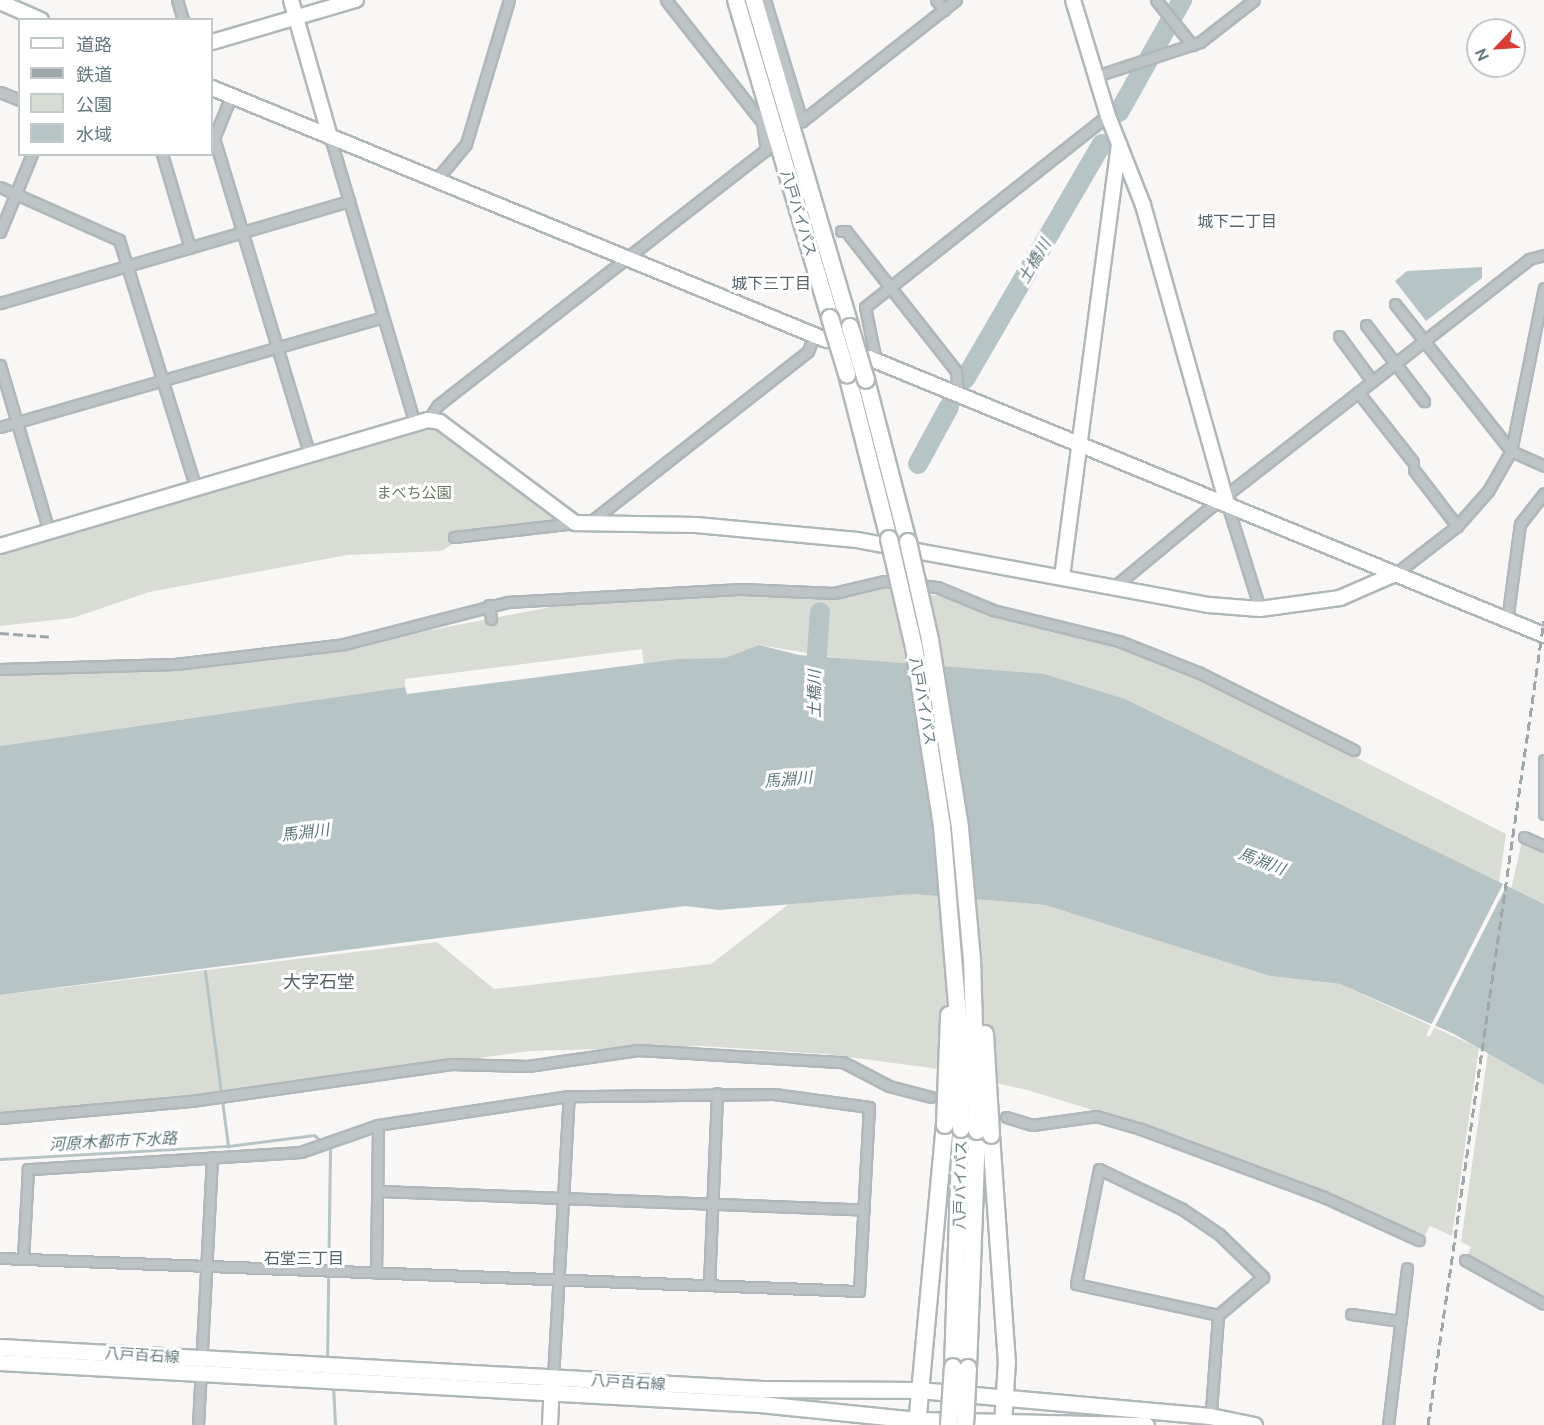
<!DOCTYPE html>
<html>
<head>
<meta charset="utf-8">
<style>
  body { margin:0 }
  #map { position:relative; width:1544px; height:1425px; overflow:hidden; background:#f8f7f5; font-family:Ubuntu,"Noto Sans JP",sans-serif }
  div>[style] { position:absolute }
  .green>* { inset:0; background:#d9dcd4 }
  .water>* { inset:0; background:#b6c4c6 }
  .pier>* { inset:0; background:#f8f7f5; transform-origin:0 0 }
  .stream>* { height:3px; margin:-1.5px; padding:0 1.5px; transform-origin:1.5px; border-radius:1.5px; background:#b6c4c6 }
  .river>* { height:20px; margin:-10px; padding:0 10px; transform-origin:10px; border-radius:10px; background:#b6c4c6 }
  .roads { filter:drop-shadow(2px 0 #afb7b9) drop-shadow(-2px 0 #afb7b9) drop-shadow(0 2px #afb7b9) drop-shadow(0 -2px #afb7b9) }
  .street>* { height:9px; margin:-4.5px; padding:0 4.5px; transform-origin:4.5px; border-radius:4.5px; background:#bec4c6 }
  .secondary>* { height:14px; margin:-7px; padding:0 7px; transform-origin:7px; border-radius:7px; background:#fff }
  .primary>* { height:15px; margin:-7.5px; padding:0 7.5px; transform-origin:7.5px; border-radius:7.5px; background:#fff }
  .highway>* { height:16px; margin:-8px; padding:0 8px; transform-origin:8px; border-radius:8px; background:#fff }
  .rail>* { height:3px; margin-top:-1.5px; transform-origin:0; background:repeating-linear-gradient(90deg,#9ea8ab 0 9px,transparent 0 13.5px) }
  .bridges { filter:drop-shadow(2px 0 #b2b7b9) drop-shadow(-2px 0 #b2b7b9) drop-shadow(0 2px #b2b7b9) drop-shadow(0 -2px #b2b7b9) }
  .highway-bridge>* { height:16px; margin:-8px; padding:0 8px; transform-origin:8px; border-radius:8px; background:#fff }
  span { translate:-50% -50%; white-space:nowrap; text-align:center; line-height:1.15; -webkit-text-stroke:6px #fff; paint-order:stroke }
  .street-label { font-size:15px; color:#64787e }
  .park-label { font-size:15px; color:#6a7763 }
  .neighbourhood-label { font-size:16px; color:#56646a }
  .water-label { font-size:16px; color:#5f7679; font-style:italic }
  .quarter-label { font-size:18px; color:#56646a }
  .legend { position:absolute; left:18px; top:18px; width:195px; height:138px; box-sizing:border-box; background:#fff; border:2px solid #c1c9cb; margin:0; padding:8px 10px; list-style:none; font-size:18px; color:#64787e }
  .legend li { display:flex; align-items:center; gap:12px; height:30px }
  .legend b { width:30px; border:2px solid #c1c9cb }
  .north { position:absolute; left:1466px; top:18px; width:60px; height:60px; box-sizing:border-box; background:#fff; border:2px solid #c1c9cb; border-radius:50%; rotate:245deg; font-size:16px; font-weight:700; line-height:24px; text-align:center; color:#64787e }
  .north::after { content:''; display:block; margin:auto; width:21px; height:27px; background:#da3d33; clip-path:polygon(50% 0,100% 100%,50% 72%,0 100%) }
</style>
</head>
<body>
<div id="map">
  <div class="green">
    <i style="clip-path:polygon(426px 428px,438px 430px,557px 514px,553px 522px,458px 540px,442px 551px,347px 555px,149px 592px,73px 618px,0 626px,0 554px)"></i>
    <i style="clip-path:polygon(884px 588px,953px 598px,992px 614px,1117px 645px,1197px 676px,1506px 834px,1499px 883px,1439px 856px,844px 659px,759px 645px,726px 658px,644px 666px,642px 649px,405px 679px,405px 687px,0 746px,0 673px,231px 663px,344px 647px,576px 602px,742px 593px,838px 597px)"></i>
    <i style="clip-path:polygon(1522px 841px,1544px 851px,1544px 904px,1511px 889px)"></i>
    <i style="clip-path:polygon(912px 894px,1045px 905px,1270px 976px,1340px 984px,1479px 1048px,1452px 1236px,1430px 1226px,1425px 1235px,1186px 1138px,1027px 1090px,931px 1068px,826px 1054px,701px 1046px,530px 1051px,199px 1096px,0 1112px,0 995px,437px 942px,494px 989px,711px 964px,794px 900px)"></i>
    <i style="clip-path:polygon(1488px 1052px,1544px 1085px,1544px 1299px,1467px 1256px,1471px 1247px,1461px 1242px)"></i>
  </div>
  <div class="water">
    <i style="clip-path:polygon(1482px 267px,1482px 278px,1426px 321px,1395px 281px,1407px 271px)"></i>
    <i style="clip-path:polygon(759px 645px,799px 655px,1044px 674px,1125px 699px,1544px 904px,1544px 1085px,1452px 1033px,1340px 984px,1270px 976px,1045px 905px,912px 894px,719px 910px,685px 906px,0 995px,0 746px,405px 687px,407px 694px,678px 659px,725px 658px)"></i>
  </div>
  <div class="pier">
    <i style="left:1504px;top:882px;width:4px;height:172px;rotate:27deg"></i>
  </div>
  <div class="stream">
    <i style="left:205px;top:971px;width:177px;rotate:82.5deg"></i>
    <i style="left:0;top:1159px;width:228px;rotate:-3.3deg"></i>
    <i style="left:228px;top:1146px;width:87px;rotate:-7.3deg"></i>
    <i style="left:314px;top:1135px;width:21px;rotate:41deg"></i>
    <i style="left:330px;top:1149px;width:212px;rotate:90.8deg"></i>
    <i style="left:333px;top:1385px;width:40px;rotate:87.1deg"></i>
  </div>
  <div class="river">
    <i style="left:1119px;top:112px;width:129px;rotate:-60.6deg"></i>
    <i style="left:965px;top:379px;width:272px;rotate:-59.8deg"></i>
    <i style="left:918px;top:464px;width:65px;rotate:-61.5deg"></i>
    <i style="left:815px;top:681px;width:69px;rotate:-85.9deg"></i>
  </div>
  <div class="roads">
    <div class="street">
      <i style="left:177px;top:0;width:21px;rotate:73deg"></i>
      <i style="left:765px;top:0;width:127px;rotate:73deg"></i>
      <i style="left:802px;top:121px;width:196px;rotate:-38.2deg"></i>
      <i style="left:936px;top:0;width:13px;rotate:51deg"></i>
      <i style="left:1156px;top:0;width:58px;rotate:51.3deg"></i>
      <i style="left:1096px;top:76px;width:109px;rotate:-18.1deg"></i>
      <i style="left:1200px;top:42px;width:68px;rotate:-37.9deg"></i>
      <i style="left:0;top:92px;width:22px;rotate:22deg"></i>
      <i style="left:231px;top:96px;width:45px;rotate:112deg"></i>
      <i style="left:214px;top:138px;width:332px;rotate:73.2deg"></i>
      <i style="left:330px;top:137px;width:299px;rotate:73.5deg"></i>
      <i style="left:162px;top:154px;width:98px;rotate:73.4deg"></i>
      <i style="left:436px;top:180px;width:47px;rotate:-50.2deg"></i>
      <i style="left:466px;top:144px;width:150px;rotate:-73.4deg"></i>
      <i style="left:0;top:187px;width:130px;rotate:24deg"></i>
      <i style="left:119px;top:240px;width:261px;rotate:72.8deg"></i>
      <i style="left:841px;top:231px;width:5px"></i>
      <i style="left:846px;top:231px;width:178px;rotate:51.8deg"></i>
      <i style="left:956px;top:371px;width:23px;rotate:85deg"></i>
      <i style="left:0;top:232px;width:84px;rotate:-67.7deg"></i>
      <i style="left:0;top:303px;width:364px;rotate:-16.3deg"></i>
      <i style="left:1395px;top:304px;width:187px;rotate:51.7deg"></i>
      <i style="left:1511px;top:451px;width:36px;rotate:24deg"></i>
      <i style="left:1366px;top:325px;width:96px;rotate:52.7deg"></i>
      <i style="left:1339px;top:336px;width:56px;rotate:53.7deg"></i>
      <i style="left:876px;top:361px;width:55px;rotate:-101.5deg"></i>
      <i style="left:865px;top:307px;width:310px;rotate:-38.3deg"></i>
      <i style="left:0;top:365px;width:174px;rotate:73.6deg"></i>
      <i style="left:1358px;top:392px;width:89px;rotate:51.8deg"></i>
      <i style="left:428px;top:420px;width:18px;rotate:-56deg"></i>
      <i style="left:438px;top:405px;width:415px;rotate:-37.9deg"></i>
      <i style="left:766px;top:150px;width:28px;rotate:-98deg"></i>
      <i style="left:762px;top:122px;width:155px;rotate:-128.2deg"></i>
      <i style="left:0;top:427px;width:398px;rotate:-16deg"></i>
      <i style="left:1414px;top:470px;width:71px;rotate:52.5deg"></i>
      <i style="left:589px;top:523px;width:278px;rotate:-38.1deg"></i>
      <i style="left:808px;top:351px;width:16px;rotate:-68deg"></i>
      <i style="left:454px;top:537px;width:122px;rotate:-6.6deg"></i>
      <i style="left:1395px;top:574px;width:78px;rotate:-37.7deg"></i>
      <i style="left:1457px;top:526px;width:47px;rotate:-48.5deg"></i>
      <i style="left:1488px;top:491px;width:46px;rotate:-60.1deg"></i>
      <i style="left:1511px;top:451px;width:166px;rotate:-78.6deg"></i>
      <i style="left:1115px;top:586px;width:135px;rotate:-39.6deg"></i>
      <i style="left:489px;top:605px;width:14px;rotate:82deg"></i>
      <i style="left:1260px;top:609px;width:110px;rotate:-107.4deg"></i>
      <i style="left:1227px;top:504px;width:12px;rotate:-76deg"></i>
      <i style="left:1230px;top:492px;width:379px;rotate:-37.9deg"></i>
      <i style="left:1529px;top:259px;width:16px;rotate:-15deg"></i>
      <i style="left:1507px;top:621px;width:98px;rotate:-82.4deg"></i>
      <i style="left:1520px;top:524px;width:39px;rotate:-52deg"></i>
      <i style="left:0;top:669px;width:175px;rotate:-1.6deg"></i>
      <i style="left:175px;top:664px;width:170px;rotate:-6.7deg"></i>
      <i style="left:344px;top:644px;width:168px;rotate:-14.4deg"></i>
      <i style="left:507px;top:602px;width:235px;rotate:-3.2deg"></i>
      <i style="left:742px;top:589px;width:92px;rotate:2.5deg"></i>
      <i style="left:834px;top:593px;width:51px;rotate:-13.5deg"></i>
      <i style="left:884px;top:581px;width:53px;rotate:6.5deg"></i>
      <i style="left:937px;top:587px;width:61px;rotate:22.3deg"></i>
      <i style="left:993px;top:610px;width:130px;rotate:13.8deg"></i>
      <i style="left:1119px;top:641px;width:87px;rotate:21.6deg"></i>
      <i style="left:1200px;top:673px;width:172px;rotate:26.6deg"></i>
      <i style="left:1544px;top:760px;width:54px;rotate:90deg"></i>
      <i style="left:1524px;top:837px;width:22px;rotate:24deg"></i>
      <i style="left:1006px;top:1117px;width:27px;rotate:17deg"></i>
      <i style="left:1032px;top:1125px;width:65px;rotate:-8deg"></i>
      <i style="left:1096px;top:1116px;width:47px;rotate:16.1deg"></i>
      <i style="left:1141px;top:1129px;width:195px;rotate:20.4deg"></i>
      <i style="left:1324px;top:1197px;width:104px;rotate:24.4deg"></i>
      <i style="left:0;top:1118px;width:192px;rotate:-5.1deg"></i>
      <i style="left:191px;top:1101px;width:263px;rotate:-8.1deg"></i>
      <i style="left:451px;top:1064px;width:77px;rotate:1.5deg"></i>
      <i style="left:528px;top:1066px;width:111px;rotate:-8.3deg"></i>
      <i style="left:638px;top:1050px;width:205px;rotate:3.4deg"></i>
      <i style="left:843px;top:1062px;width:52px;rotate:27.6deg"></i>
      <i style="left:889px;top:1086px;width:43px;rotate:14.7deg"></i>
      <i style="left:378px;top:1191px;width:486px;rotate:2.2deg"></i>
      <i style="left:0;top:1258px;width:860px;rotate:2.2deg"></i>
      <i style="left:859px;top:1291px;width:184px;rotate:-86.9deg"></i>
      <i style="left:869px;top:1107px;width:96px;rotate:-172.2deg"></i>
      <i style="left:774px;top:1094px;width:205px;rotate:179.4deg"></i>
      <i style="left:569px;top:1096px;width:193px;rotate:171.4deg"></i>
      <i style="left:378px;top:1125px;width:82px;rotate:160.7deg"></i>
      <i style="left:301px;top:1152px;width:274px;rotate:176.4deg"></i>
      <i style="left:28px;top:1169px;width:90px;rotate:93.2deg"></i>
      <i style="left:1465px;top:1260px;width:90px;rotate:29.1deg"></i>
      <i style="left:376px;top:1273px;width:148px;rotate:-89.2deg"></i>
      <i style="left:709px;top:1285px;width:192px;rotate:-87.6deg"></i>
      <i style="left:1351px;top:1314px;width:50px;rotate:8deg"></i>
      <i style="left:553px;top:1378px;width:282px;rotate:-86.8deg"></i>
      <i style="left:198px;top:1425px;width:268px;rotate:-87deg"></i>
      <i style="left:1210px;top:1425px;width:110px;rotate:-85.8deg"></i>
      <i style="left:1218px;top:1315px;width:145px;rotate:-167.7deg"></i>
      <i style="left:1076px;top:1284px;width:117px;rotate:-78.7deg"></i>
      <i style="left:1099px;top:1169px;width:92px;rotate:25.7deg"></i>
      <i style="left:1182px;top:1209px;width:45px;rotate:34deg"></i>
      <i style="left:1219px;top:1234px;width:62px;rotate:44.3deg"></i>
      <i style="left:1263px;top:1277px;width:59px;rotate:139.8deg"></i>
      <i style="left:1388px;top:1425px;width:158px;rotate:-83.1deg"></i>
    </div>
    <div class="secondary">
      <i style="left:291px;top:0;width:142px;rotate:74.1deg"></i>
      <i style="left:1073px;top:0;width:121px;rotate:73.2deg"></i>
      <i style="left:1108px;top:116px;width:96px;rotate:68.5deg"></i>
      <i style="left:1143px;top:205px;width:311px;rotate:74.3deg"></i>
      <i style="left:0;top:2px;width:45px;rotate:23.7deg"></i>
      <i style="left:212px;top:42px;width:150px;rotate:-16.3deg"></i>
      <i style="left:212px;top:88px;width:664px;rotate:22.31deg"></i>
      <i style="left:869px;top:358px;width:730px;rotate:22.31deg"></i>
      <i style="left:0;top:546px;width:446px;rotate:-16.4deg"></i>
      <i style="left:428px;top:420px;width:12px;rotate:9deg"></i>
      <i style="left:440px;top:422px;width:169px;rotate:36.8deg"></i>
      <i style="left:575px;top:523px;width:121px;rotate:0.9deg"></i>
      <i style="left:696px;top:525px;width:162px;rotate:5.3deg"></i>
      <i style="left:857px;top:540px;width:358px;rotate:10.5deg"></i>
      <i style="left:1209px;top:605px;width:51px;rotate:4.5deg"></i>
      <i style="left:1260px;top:609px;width:81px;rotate:-7.8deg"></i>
      <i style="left:1340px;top:598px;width:60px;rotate:-23.6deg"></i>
      <i style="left:1062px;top:577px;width:436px;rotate:-82.5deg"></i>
      <i style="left:550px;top:1425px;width:43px;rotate:-87.3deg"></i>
    </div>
    <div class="primary">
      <i style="left:0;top:1347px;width:763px;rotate:3.15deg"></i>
      <i style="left:762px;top:1389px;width:157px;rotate:0.4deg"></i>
      <i style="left:919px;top:1390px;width:292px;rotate:5.1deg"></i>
      <i style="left:1210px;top:1416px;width:45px;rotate:11.6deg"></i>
      <i style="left:0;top:1362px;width:761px;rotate:3.16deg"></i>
      <i style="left:760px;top:1404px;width:158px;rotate:5.8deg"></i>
      <i style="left:917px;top:1420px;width:229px;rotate:1.3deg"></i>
    </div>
    <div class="highway">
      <i style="left:736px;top:0;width:332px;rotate:73.5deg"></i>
      <i style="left:754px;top:0;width:341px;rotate:73.6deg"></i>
      <i style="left:847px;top:374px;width:170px;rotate:75.7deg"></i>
      <i style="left:866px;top:380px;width:167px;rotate:75.5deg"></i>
      <i style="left:991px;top:1135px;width:227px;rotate:86deg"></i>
      <i style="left:1007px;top:1361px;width:64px;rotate:93.6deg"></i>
      <i style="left:953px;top:1367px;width:238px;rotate:-88.1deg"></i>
      <i style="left:968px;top:1368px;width:237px;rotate:-87.8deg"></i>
      <i style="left:917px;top:1425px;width:301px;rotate:-84.7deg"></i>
    </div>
  </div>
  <div class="rail">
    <i style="left:0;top:633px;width:54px;rotate:4.2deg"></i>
    <i style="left:1428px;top:1425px;width:813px;rotate:-81.8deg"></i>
  </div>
  <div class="bridges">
    <div class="highway-bridge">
      <i style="left:830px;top:318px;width:59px;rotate:73.1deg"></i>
      <i style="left:850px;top:327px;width:55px;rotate:73.2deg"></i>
      <i style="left:889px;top:539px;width:111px;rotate:77deg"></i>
      <i style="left:914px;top:647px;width:181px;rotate:81.1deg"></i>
      <i style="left:942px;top:826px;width:216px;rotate:85.2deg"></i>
      <i style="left:960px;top:1041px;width:88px;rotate:89.3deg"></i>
      <i style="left:908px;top:542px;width:100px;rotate:77.3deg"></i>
      <i style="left:930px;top:640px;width:190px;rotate:80.9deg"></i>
      <i style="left:960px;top:828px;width:132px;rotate:84.8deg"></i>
      <i style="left:972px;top:959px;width:172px;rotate:88.3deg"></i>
      <i style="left:985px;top:1034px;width:101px;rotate:86.6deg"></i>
      <i style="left:945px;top:1125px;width:110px;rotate:-87.9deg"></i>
      <i style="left:949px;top:1425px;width:58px;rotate:-86.1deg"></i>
      <i style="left:965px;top:1425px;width:57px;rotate:-87deg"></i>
    </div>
  </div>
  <div class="street-label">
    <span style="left:799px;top:213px;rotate:73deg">八戸バイパス</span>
    <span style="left:923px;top:701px;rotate:80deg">八戸バイパス</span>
    <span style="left:960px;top:1185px;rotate:-89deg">八戸バイパス</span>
    <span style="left:142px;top:1355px;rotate:3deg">八戸百石線</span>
    <span style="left:628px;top:1382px;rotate:3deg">八戸百石線</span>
  </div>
  <div class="park-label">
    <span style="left:414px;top:493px">まべち公園</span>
  </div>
  <div class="neighbourhood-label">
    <span style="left:1237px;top:221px">城下二丁目</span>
    <span style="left:771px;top:283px">城下三丁目</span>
    <span style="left:304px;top:1258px">石堂三丁目</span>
  </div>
  <div class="water-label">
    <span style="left:1034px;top:261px;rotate:-60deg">土橋川</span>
    <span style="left:814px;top:694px;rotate:-90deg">土橋川</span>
    <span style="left:788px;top:779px;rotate:-5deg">馬淵川</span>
    <span style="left:305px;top:832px;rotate:-7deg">馬淵川</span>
    <span style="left:1262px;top:861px;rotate:21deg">馬淵川</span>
    <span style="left:113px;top:1141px;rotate:-3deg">河原木都市下水路</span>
  </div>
  <div class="quarter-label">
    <span style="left:319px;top:981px">大字石堂</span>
  </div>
  <ul class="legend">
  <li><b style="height:8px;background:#fff"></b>道路</li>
  <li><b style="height:8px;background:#9ea8ab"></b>鉄道</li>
  <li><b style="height:16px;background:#d9dcd4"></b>公園</li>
  <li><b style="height:16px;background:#b6c4c6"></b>水域</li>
  </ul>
  <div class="north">N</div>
</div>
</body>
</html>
